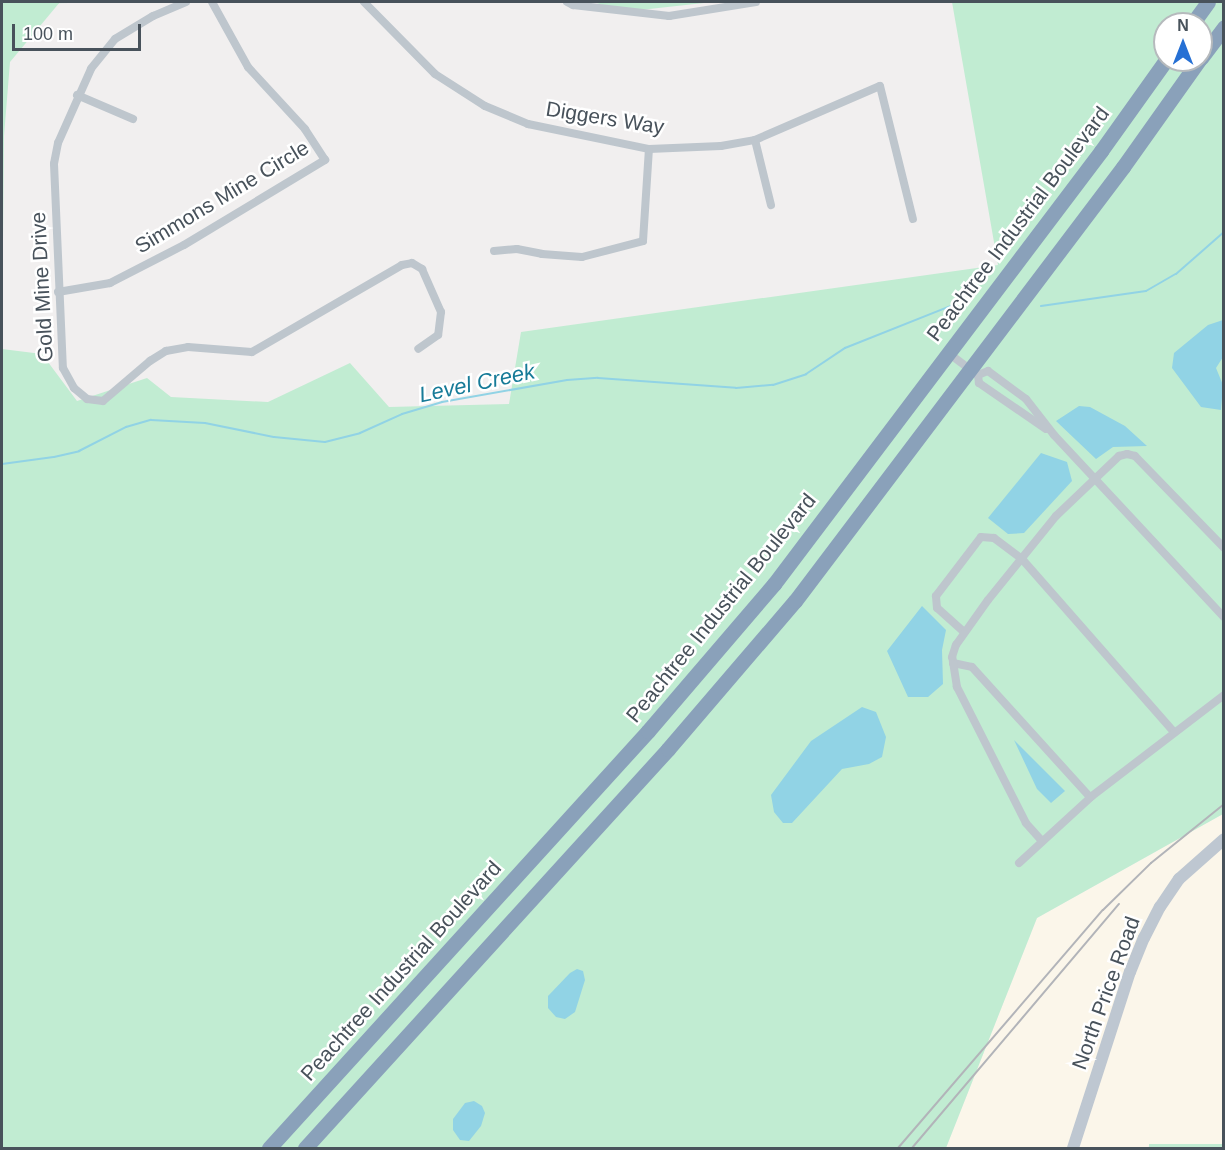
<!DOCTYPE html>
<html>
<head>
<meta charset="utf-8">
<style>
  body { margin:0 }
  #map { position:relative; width:1225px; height:1150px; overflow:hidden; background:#f1efef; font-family:Helvetica,sans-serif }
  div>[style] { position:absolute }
  .commercial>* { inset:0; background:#fbf6ea }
  .green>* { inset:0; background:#c1ecd2; transform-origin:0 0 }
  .water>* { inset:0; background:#91d3e5 }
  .stream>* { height:2px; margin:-1px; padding:0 1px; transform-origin:1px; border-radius:1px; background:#91d3e5 }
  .street>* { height:8px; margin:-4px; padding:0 4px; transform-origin:4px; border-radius:4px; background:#bec6cd }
  .secondary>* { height:12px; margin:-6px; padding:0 6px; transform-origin:6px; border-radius:6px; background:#bec7d1 }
  .highway>* { height:15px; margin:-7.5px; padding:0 7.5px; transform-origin:7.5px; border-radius:7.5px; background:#8aa1ba }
  .rail>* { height:2px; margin:-1px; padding:0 1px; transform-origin:1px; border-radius:1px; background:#b2b4b9 }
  span { translate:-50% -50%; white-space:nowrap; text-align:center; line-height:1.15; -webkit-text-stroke:5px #fff; paint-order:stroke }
  .street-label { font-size:21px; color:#48525b }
  .water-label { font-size:22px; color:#177b98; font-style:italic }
  .frame { position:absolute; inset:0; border:3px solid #48525b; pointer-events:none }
  .north { position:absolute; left:1153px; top:12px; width:60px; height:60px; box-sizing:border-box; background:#fff; border:2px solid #b6babd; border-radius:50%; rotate:0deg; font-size:16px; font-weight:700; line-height:24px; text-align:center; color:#48525b }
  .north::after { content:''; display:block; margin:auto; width:21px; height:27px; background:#2670d4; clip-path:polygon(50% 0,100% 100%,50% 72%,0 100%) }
  .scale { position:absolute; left:12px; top:24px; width:129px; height:27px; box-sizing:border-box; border:3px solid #48525b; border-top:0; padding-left:8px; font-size:18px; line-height:21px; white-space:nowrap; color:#48525b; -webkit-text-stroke:4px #fff; paint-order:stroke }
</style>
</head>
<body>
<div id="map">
  <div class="commercial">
    <i style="clip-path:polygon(1223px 814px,1223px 1144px,1150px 1144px,1147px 1148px,946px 1148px,1037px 918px)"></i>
  </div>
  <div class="green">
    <i style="clip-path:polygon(evenodd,2px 2px,60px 2px,10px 62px,4px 136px,2px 349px,42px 354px,77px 401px,147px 378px,171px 397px,268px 402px,350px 363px,389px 407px,509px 404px,521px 332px,998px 265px,952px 2px,1223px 2px,1223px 814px,1037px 918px,946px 1148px,2px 1148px,2px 2px,1165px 24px,1201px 24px,1201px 60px,1165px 60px,1165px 24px)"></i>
    <i style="clip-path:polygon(594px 2px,713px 2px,622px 12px)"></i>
    <i style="left:1149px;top:1144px;width:74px;height:4px"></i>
  </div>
  <div class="water">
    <i style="clip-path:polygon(1223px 320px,1223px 357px,1216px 368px,1223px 385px,1221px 410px,1201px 407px,1172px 368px,1174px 353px,1208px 325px)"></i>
    <i style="clip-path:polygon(1079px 406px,1090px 407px,1125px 426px,1147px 446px,1113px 447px,1096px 459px,1056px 421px)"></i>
    <i style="clip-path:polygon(1041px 453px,1067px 462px,1072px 481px,1024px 533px,1008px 534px,988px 518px)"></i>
    <i style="clip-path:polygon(922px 606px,946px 630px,942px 650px,943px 684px,928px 697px,908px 697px,887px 651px)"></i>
    <i style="clip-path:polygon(862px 707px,876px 712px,886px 737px,882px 757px,869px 764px,842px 769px,792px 823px,783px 823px,774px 812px,771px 795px,811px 741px)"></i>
    <i style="clip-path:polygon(1014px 740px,1065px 791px,1051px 803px,1037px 789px)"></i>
    <i style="clip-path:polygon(577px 969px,583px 971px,585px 980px,575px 1012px,565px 1019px,556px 1017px,548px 1008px,548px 996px,570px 973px)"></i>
    <i style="clip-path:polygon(474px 1101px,482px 1106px,485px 1113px,481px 1126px,469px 1141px,460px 1140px,453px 1130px,453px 1119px,465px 1103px)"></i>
  </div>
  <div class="stream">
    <i style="left:1041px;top:306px;width:106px;rotate:-8.1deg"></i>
    <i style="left:1146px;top:291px;width:34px;rotate:-30deg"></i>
    <i style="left:1176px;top:274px;width:64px;rotate:-41.2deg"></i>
    <i style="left:2px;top:464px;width:52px;rotate:-7.7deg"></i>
    <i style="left:54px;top:457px;width:26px;rotate:-13deg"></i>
    <i style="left:79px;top:451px;width:53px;rotate:-27.1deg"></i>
    <i style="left:126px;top:427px;width:26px;rotate:-16deg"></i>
    <i style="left:151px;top:420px;width:54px;rotate:3.2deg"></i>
    <i style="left:205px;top:423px;width:70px;rotate:11.5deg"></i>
    <i style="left:274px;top:437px;width:51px;rotate:5.6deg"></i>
    <i style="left:325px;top:442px;width:36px;rotate:-14deg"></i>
    <i style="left:360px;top:433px;width:46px;rotate:-24.3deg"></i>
    <i style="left:402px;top:414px;width:42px;rotate:-16.7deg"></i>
    <i style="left:442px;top:402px;width:127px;rotate:-10deg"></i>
    <i style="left:567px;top:380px;width:31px;rotate:-4deg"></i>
    <i style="left:598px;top:378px;width:138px;rotate:4.1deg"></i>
    <i style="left:736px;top:388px;width:37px;rotate:-5deg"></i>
    <i style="left:773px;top:385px;width:35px;rotate:-18deg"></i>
    <i style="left:806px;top:374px;width:47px;rotate:-33.7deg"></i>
    <i style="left:845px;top:348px;width:116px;rotate:-21.7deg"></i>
  </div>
  <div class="street">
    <i style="left:186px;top:2px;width:36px;rotate:157deg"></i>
    <i style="left:153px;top:16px;width:44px;rotate:148.8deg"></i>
    <i style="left:115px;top:39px;width:38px;rotate:129deg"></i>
    <i style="left:91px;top:69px;width:81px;rotate:114deg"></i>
    <i style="left:58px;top:143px;width:21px;rotate:101deg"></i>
    <i style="left:54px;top:164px;width:204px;rotate:87.5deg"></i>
    <i style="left:63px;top:368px;width:23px;rotate:61deg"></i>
    <i style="left:74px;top:388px;width:17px;rotate:40deg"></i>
    <i style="left:87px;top:399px;width:16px;rotate:7deg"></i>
    <i style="left:103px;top:401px;width:62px;rotate:-40.4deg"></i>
    <i style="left:150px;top:361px;width:19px;rotate:-32deg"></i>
    <i style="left:166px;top:351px;width:22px;rotate:-10deg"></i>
    <i style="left:188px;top:347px;width:64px;rotate:4.5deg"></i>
    <i style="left:252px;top:352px;width:173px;rotate:-30.1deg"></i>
    <i style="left:402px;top:265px;width:10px;rotate:-11deg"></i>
    <i style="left:412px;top:263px;width:12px;rotate:31deg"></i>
    <i style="left:422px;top:269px;width:47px;rotate:66.2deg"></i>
    <i style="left:441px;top:312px;width:23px;rotate:97deg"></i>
    <i style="left:438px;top:335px;width:24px;rotate:145deg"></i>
    <i style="left:364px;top:2px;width:101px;rotate:45.4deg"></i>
    <i style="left:435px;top:74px;width:59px;rotate:32.6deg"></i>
    <i style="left:485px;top:106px;width:47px;rotate:22.7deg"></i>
    <i style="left:528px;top:124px;width:124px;rotate:11.7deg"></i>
    <i style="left:649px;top:149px;width:72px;rotate:-2.4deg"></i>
    <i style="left:721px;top:146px;width:35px;rotate:-10deg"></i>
    <i style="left:755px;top:140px;width:136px;rotate:-23.4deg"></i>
    <i style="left:880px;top:86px;width:137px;rotate:76.1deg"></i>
    <i style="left:567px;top:2px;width:7px;rotate:27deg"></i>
    <i style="left:573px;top:5px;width:97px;rotate:6.5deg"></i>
    <i style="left:669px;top:16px;width:88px;rotate:-9.1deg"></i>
    <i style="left:77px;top:95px;width:61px;rotate:23.2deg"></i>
    <i style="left:755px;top:140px;width:67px;rotate:76.2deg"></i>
    <i style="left:494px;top:251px;width:23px;rotate:-5deg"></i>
    <i style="left:517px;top:249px;width:25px;rotate:11deg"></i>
    <i style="left:542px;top:254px;width:40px;rotate:4.3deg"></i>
    <i style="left:582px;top:257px;width:63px;rotate:-14.7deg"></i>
    <i style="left:643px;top:241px;width:92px;rotate:-86.3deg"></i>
    <i style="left:58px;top:292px;width:53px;rotate:-9.8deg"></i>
    <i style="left:110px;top:283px;width:83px;rotate:-27.2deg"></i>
    <i style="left:184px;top:245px;width:165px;rotate:-31.1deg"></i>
    <i style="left:325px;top:160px;width:37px;rotate:-123deg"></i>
    <i style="left:305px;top:129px;width:84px;rotate:-132.6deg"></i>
    <i style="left:248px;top:67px;width:74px;rotate:-119deg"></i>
    <i style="left:947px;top:352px;width:39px;rotate:37deg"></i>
    <i style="left:978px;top:375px;width:8px;rotate:83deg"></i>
    <i style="left:979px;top:383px;width:81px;rotate:34.5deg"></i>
    <i style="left:978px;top:375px;width:11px;rotate:-22deg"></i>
    <i style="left:988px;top:371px;width:47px;rotate:36.4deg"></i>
    <i style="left:1026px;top:399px;width:46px;rotate:52.1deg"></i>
    <i style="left:1054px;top:435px;width:249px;rotate:47deg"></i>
    <i style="left:964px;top:632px;width:36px;rotate:-138deg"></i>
    <i style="left:937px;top:608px;width:12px;rotate:-95deg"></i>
    <i style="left:936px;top:596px;width:74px;rotate:-52.7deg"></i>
    <i style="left:981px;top:537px;width:13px;rotate:4deg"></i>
    <i style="left:994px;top:538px;width:35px;rotate:37deg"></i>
    <i style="left:1022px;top:559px;width:229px;rotate:48.7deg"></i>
    <i style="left:953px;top:663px;width:19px;rotate:12deg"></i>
    <i style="left:972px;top:667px;width:176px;rotate:47.8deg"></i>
    <i style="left:1042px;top:841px;width:24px;rotate:-132deg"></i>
    <i style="left:1026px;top:823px;width:153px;rotate:-116.9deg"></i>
    <i style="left:957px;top:687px;width:30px;rotate:-99deg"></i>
    <i style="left:952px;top:657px;width:13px;rotate:-72deg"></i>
    <i style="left:956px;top:645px;width:55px;rotate:-54.6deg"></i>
    <i style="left:988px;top:600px;width:108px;rotate:-51deg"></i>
    <i style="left:1056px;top:516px;width:87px;rotate:-43.6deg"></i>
    <i style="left:1119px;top:456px;width:8px;rotate:-14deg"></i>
    <i style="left:1127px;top:454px;width:8px;rotate:14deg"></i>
    <i style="left:1135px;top:456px;width:128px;rotate:45.9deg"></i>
    <i style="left:1019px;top:863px;width:99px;rotate:-42.5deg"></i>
    <i style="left:1092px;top:796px;width:166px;rotate:-37.4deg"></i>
  </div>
  <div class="secondary">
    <i style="left:1073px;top:1148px;width:185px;rotate:-72.1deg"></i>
    <i style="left:1130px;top:972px;width:37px;rotate:-68deg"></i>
    <i style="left:1144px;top:938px;width:35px;rotate:-63deg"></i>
    <i style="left:1160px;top:907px;width:34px;rotate:-56deg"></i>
    <i style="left:1179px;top:879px;width:60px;rotate:-41.6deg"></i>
  </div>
  <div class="highway">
    <i style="left:1192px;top:24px;width:27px;rotate:-54deg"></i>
    <i style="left:1201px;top:58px;width:39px;rotate:-53deg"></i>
    <i style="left:269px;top:1148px;width:563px;rotate:-47.73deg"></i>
    <i style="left:648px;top:731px;width:194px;rotate:-49.4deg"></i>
    <i style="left:774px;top:584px;width:543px;rotate:-52.94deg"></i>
    <i style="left:1101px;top:151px;width:112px;rotate:-54.5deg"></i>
    <i style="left:305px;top:1148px;width:539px;rotate:-47.7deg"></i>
    <i style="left:668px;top:749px;width:195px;rotate:-49.4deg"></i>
    <i style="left:795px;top:601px;width:544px;rotate:-52.92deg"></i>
    <i style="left:1123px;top:167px;width:131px;rotate:-54.6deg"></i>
  </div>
  <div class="rail">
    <i style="left:898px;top:1148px;width:314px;rotate:-49.3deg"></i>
    <i style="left:1103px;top:910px;width:67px;rotate:-44.4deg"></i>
    <i style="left:1151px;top:863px;width:94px;rotate:-38.9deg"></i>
    <i style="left:912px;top:1148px;width:320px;rotate:-49.7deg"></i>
  </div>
  <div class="street-label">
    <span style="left:605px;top:118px;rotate:9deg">Diggers Way</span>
    <span style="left:222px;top:197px;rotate:-31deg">Simmons Mine Circle</span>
    <span style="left:1018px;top:224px;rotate:-53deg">Peachtree Industrial Boulevard</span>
    <span style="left:42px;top:287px;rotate:-93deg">Gold Mine Drive</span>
    <span style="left:721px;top:608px;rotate:-51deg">Peachtree Industrial Boulevard</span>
    <span style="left:401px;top:971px;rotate:-48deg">Peachtree Industrial Boulevard</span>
    <span style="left:1106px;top:993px;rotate:-70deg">North Price Road</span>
  </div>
  <div class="water-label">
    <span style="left:477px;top:383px;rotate:-12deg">Level Creek</span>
  </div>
  <div class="frame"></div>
  <div class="north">N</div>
  <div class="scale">100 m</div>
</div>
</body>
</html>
